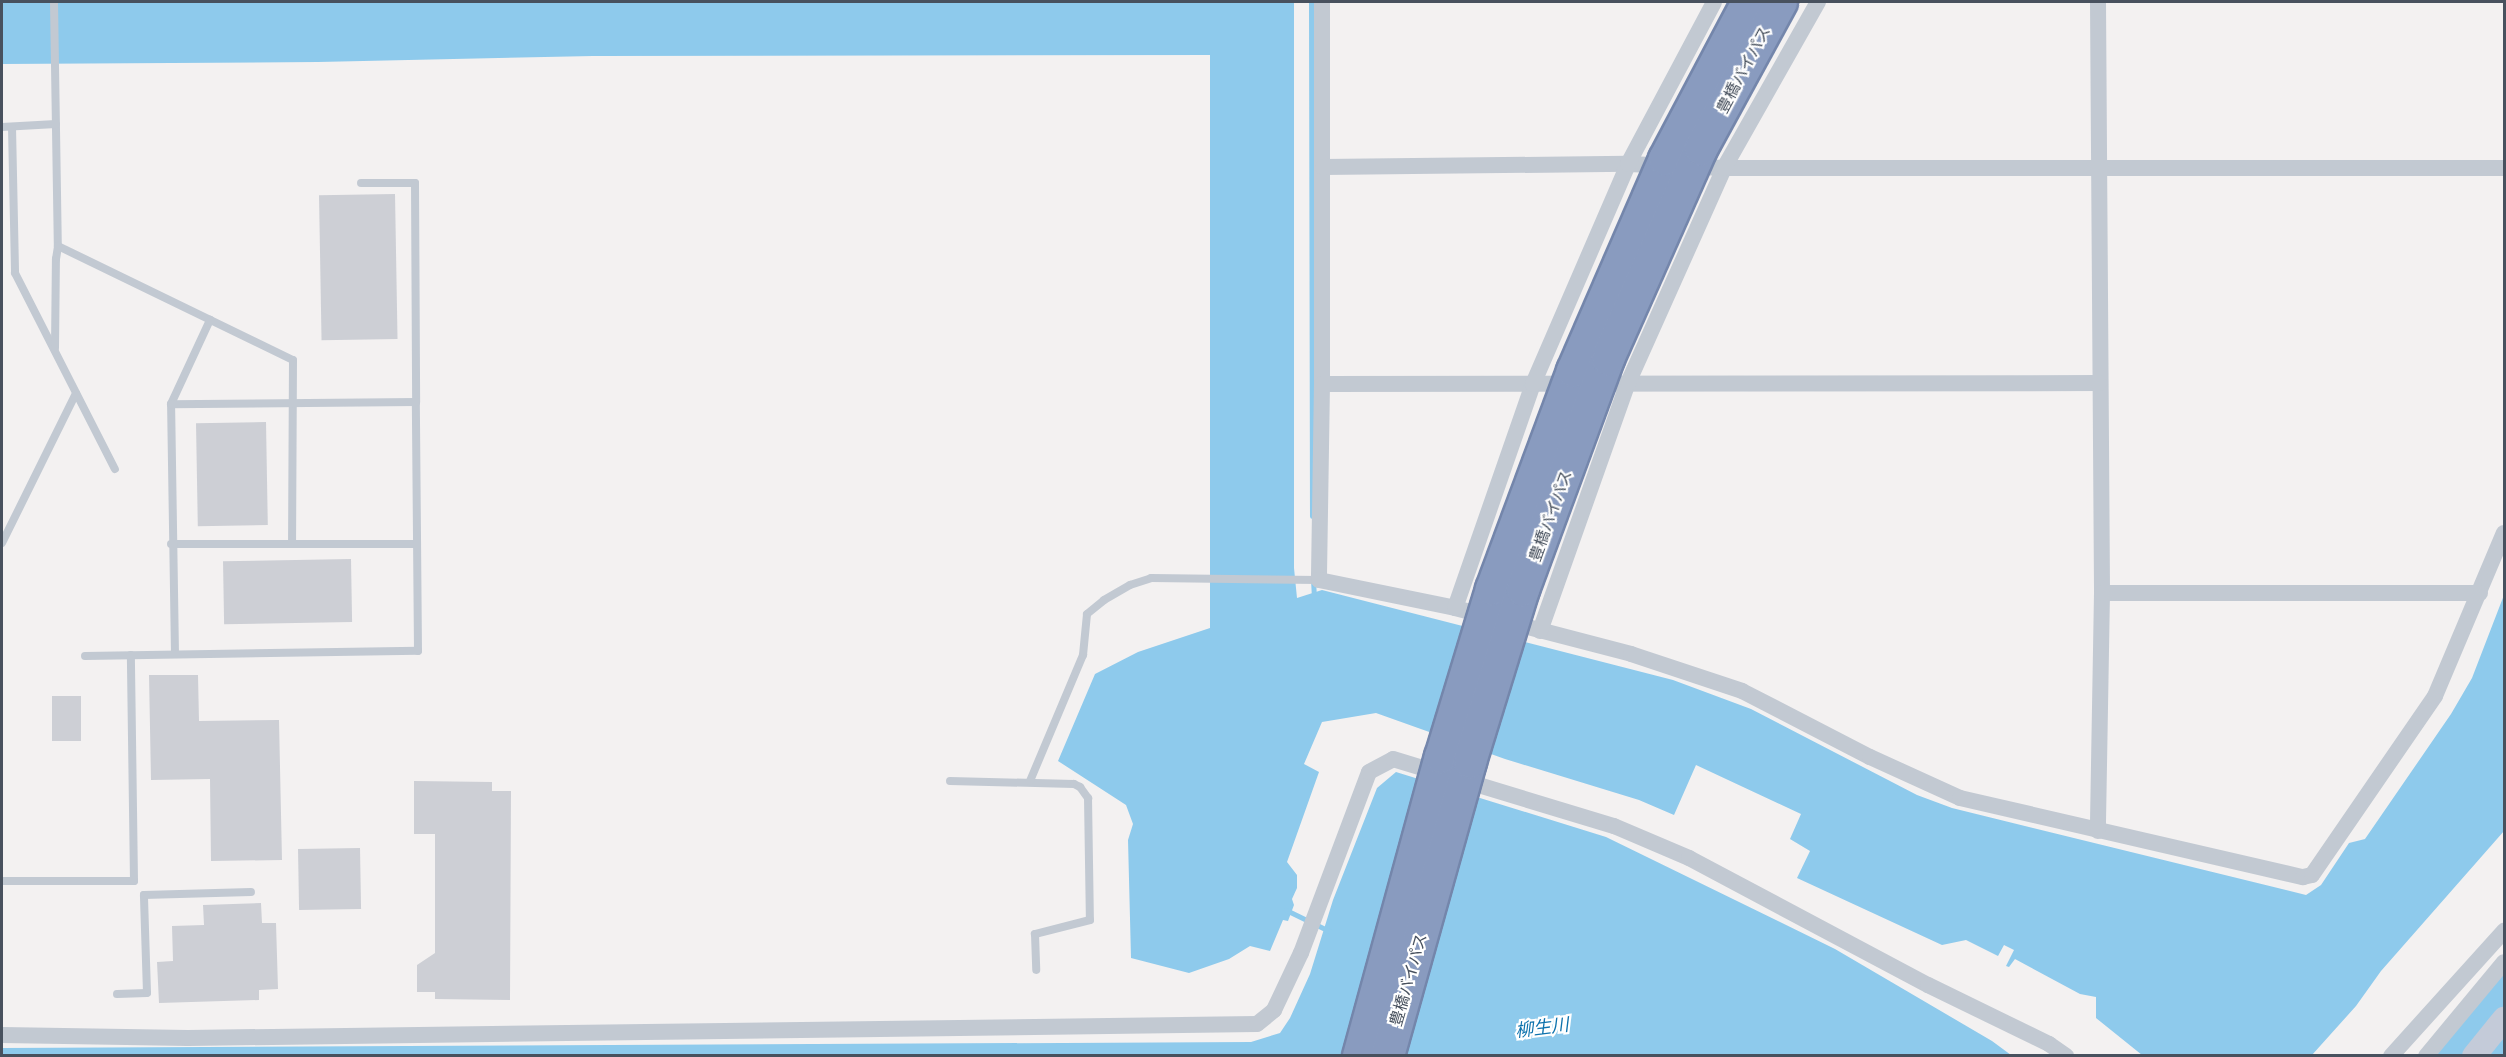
<!DOCTYPE html>
<html>
<head>
<meta charset="utf-8">
<style>
  body { margin:0 }
  #map { position:relative; width:2506px; height:1057px; overflow:hidden; background:#f3f1f1; font-family:"Work Sans","Noto Sans JP",sans-serif }
  div>[style] { position:absolute }
  .water>* { inset:0; background:#8ecaec }
  .stream>* { height:5px; margin:-2.5px; padding:0 2.5px; transform-origin:2.5px; border-radius:2.5px; background:#8ecaec }
  .building>* { inset:0; background:#cdcfd5; transform-origin:0 0 }
  .lane>* { height:8px; margin:-4px; padding:0 4px; transform-origin:4px; border-radius:4px; background:#c2c9d2 }
  .street>* { height:16px; margin:-8px; padding:0 8px; transform-origin:8px; border-radius:8px; background:#c2c9d2 }
  .secondary>* { height:24px; margin:-12px; padding:0 12px; transform-origin:12px; border-radius:12px; background:#c4cbd9 }
  .bridges { filter:drop-shadow(2px 0 #7486ab) drop-shadow(-2px 0 #7486ab) drop-shadow(0 2px #7486ab) drop-shadow(0 -2px #7486ab) }
  .highway-bridge>* { height:32px; margin:-16px; padding:0 16px; transform-origin:16px; border-radius:16px; background:#899bbf }
  span { translate:-50% -50%; white-space:nowrap; text-align:center; line-height:1.15; -webkit-text-stroke:4.5px #fff; paint-order:stroke }
  .street-label { font-size:16px; color:#48515e }
  .water-label { font-size:18px; color:#0d72ad; font-style:italic }
  .frame { position:absolute; inset:0; border:3px solid #48515e; pointer-events:none }
</style>
</head>
<body>
<div id="map">
  <div class="water">
    <i style="clip-path:polygon(2px 2px,1294px 2px,1294px 568px,1297px 598px,1322px 590px,1673px 680px,1751px 709px,1917px 795px,1952px 808px,2306px 895px,2321px 885px,2349px 843px,2365px 839px,2451px 714px,2472px 678px,2504px 595px,2504px 831px,2381px 971px,2356px 1006px,2312px 1055px,2142px 1055px,2096px 1018px,2096px 997px,2080px 994px,2015px 959px,2009px 967px,2006px 966px,2014px 950px,2004px 945px,1998px 956px,1966px 940px,1942px 945px,1797px 878px,1810px 851px,1790px 839px,1801px 814px,1696px 765px,1674px 815px,1639px 800px,1505px 759px,1376px 713px,1322px 722px,1304px 764px,1319px 772px,1287px 862px,1297px 875px,1297px 888px,1292px 899px,1294px 905px,1288px 921px,1283px 920px,1270px 951px,1250px 946px,1229px 959px,1189px 973px,1131px 958px,1128px 840px,1133px 824px,1126px 805px,1058px 761px,1095px 674px,1138px 652px,1210px 628px,1210px 55px,593px 56px,318px 62px,2px 64px)"></i>
    <i style="clip-path:polygon(1396px 772px,1606px 837px,1835px 949px,1992px 1041px,2011px 1055px,2px 1056px,2px 1048px,1251px 1042px,1280px 1033px,1290px 1018px,1310px 974px,1333px 900px,1377px 788px)"></i>
    <i style="clip-path:polygon(2504px 960px,2504px 1055px,2419px 1055px)"></i>
  </div>
  <div class="stream">
    <i style="left:1311px;top:2px;width:514px;rotate:89.89deg"></i>
    <i style="left:1313px;top:579px;width:21px;rotate:87deg"></i>
    <i style="left:1286px;top:910px;width:48px;rotate:26deg"></i>
  </div>
  <div class="building">
    <i style="left:395px;top:194px;width:145px;height:76px;rotate:89deg"></i>
    <i style="left:266px;top:422px;width:103px;height:70px;rotate:89deg"></i>
    <i style="left:351px;top:559px;width:63px;height:128px;rotate:89deg"></i>
    <i style="clip-path:polygon(149px 675px,198px 675px,199px 721px,279px 720px,282px 860px,211px 861px,210px 779px,151px 780px)"></i>
    <i style="left:52px;top:696px;width:29px;height:45px"></i>
    <i style="clip-path:polygon(414px 781px,492px 782px,492px 791px,511px 791px,510px 1000px,435px 999px,435px 992px,417px 992px,417px 965px,435px 953px,435px 834px,414px 834px)"></i>
    <i style="left:360px;top:848px;width:61px;height:62px;rotate:89deg"></i>
    <i style="clip-path:polygon(261px 903px,262px 923px,276px 923px,278px 989px,259px 990px,259px 1000px,159px 1003px,157px 962px,173px 961px,172px 926px,204px 925px,203px 905px)"></i>
  </div>
  <div class="lane">
    <i style="left:54px;top:2px;width:244px;rotate:89.1deg"></i>
    <i style="left:58px;top:246px;width:261px;rotate:25.9deg"></i>
    <i style="left:293px;top:360px;width:183px;rotate:90.3deg"></i>
    <i style="left:2px;top:127px;width:54px;rotate:-3.2deg"></i>
    <i style="left:12px;top:127px;width:146px;rotate:88.8deg"></i>
    <i style="left:15px;top:273px;width:220px;rotate:63deg"></i>
    <i style="left:361px;top:183px;width:54px"></i>
    <i style="left:415px;top:183px;width:219px;rotate:89.7deg"></i>
    <i style="left:55px;top:348px;width:89px;rotate:-89.4deg"></i>
    <i style="left:56px;top:259px;width:13px;rotate:-81deg"></i>
    <i style="left:2px;top:543px;width:167px;rotate:-63.7deg"></i>
    <i style="left:171px;top:544px;width:245px"></i>
    <i style="left:175px;top:654px;width:250px;rotate:-90.9deg"></i>
    <i style="left:171px;top:404px;width:93px;rotate:-65.1deg"></i>
    <i style="left:85px;top:656px;width:333px;rotate:-0.9deg"></i>
    <i style="left:418px;top:651px;width:249px;rotate:-90.5deg"></i>
    <i style="left:416px;top:402px;width:245px;rotate:179.5deg"></i>
    <i style="left:950px;top:781px;width:124px;rotate:1.4deg"></i>
    <i style="left:1074px;top:784px;width:7px;rotate:27deg"></i>
    <i style="left:1080px;top:787px;width:14px;rotate:54deg"></i>
    <i style="left:1088px;top:798px;width:122px;rotate:89.1deg"></i>
    <i style="left:1090px;top:920px;width:57px;rotate:165.7deg"></i>
    <i style="left:1035px;top:934px;width:36px;rotate:88deg"></i>
    <i style="left:1030px;top:781px;width:137px;rotate:-67.2deg"></i>
    <i style="left:1083px;top:655px;width:41px;rotate:-84.4deg"></i>
    <i style="left:1087px;top:614px;width:22px;rotate:-39deg"></i>
    <i style="left:1104px;top:600px;width:30px;rotate:-30deg"></i>
    <i style="left:1130px;top:585px;width:22px;rotate:-18deg"></i>
    <i style="left:1151px;top:578px;width:168px;rotate:0.7deg"></i>
    <i style="left:2px;top:881px;width:132px"></i>
    <i style="left:134px;top:881px;width:226px;rotate:-90.8deg"></i>
    <i style="left:117px;top:994px;width:30px;rotate:-2deg"></i>
    <i style="left:147px;top:993px;width:98px;rotate:-91.8deg"></i>
    <i style="left:144px;top:895px;width:107px;rotate:-1.6deg"></i>
  </div>
  <div class="street">
    <i style="left:1322px;top:2px;width:382px;rotate:90deg"></i>
    <i style="left:1322px;top:384px;width:196px;rotate:90.9deg"></i>
    <i style="left:1319px;top:580px;width:139px;rotate:11.6deg"></i>
    <i style="left:1455px;top:608px;width:182px;rotate:14.6deg"></i>
    <i style="left:1631px;top:654px;width:117px;rotate:18.4deg"></i>
    <i style="left:1742px;top:691px;width:144px;rotate:27.3deg"></i>
    <i style="left:1870px;top:757px;width:99px;rotate:24.5deg"></i>
    <i style="left:1960px;top:798px;width:352px;rotate:13deg"></i>
    <i style="left:2303px;top:877px;width:9px;rotate:-13deg"></i>
    <i style="left:2312px;top:875px;width:217px;rotate:-55.5deg"></i>
    <i style="left:2435px;top:696px;width:177px;rotate:-67.1deg"></i>
    <i style="left:2098px;top:2px;width:591px;rotate:89.61deg"></i>
    <i style="left:2102px;top:593px;width:238px;rotate:91deg"></i>
    <i style="left:1323px;top:167px;width:305px;rotate:-0.6deg"></i>
    <i style="left:1628px;top:164px;width:96px;rotate:2.4deg"></i>
    <i style="left:1724px;top:168px;width:780px"></i>
    <i style="left:1322px;top:384px;width:777px;rotate:-0.07deg"></i>
    <i style="left:2102px;top:593px;width:378px"></i>
    <i style="left:1455px;top:608px;width:237px;rotate:-70.8deg"></i>
    <i style="left:1533px;top:384px;width:240px;rotate:-66.6deg"></i>
    <i style="left:1628px;top:164px;width:183px;rotate:-62deg"></i>
    <i style="left:1540px;top:631px;width:263px;rotate:-70.5deg"></i>
    <i style="left:1628px;top:383px;width:235px;rotate:-65.9deg"></i>
    <i style="left:1724px;top:168px;width:191px;rotate:-60.5deg"></i>
    <i style="left:2px;top:1035px;width:186px;rotate:0.9deg"></i>
    <i style="left:188px;top:1038px;width:1069px;rotate:-0.75deg"></i>
    <i style="left:1257px;top:1024px;width:22px;rotate:-39deg"></i>
    <i style="left:1274px;top:1010px;width:63px;rotate:-64.7deg"></i>
    <i style="left:1301px;top:953px;width:193px;rotate:-69.4deg"></i>
    <i style="left:1369px;top:772px;width:27px;rotate:-28deg"></i>
    <i style="left:1393px;top:759px;width:231px;rotate:16.9deg"></i>
    <i style="left:1614px;top:826px;width:82px;rotate:23.1deg"></i>
    <i style="left:1689px;top:858px;width:271px;rotate:28deg"></i>
    <i style="left:1928px;top:985px;width:135px;rotate:26deg"></i>
    <i style="left:2049px;top:1044px;width:21px;rotate:35deg"></i>
    <i style="left:2391px;top:1056px;width:169px;rotate:-47.9deg"></i>
    <i style="left:2426px;top:1056px;width:122px;rotate:-50.3deg"></i>
  </div>
  <div class="secondary">
    <i style="left:2474px;top:1056px;width:48px;rotate:-51deg"></i>
  </div>
  <div class="bridges">
    <div class="highway-bridge">
      <i style="left:1359px;top:1056px;width:310px;rotate:-74.7deg"></i>
      <i style="left:1441px;top:757px;width:176px;rotate:-73.1deg"></i>
      <i style="left:1492px;top:589px;width:233px;rotate:-69.6deg"></i>
      <i style="left:1573px;top:371px;width:231px;rotate:-66.5deg"></i>
      <i style="left:1665px;top:159px;width:178px;rotate:-62.1deg"></i>
      <i style="left:1388px;top:1056px;width:305px;rotate:-74.4deg"></i>
      <i style="left:1470px;top:762px;width:180px;rotate:-72.9deg"></i>
      <i style="left:1523px;top:590px;width:246px;rotate:-69.8deg"></i>
      <i style="left:1608px;top:359px;width:230px;rotate:-66.1deg"></i>
      <i style="left:1701px;top:149px;width:167px;rotate:-61.4deg"></i>
    </div>
  </div>
  <div class="street-label">
    <span style="left:1744px;top:70px;rotate:-62deg">豊橋バイパス</span>
    <span style="left:1551px;top:516px;rotate:-70deg">豊橋バイパス</span>
    <span style="left:1409px;top:980px;rotate:-74deg">豊橋バイパス</span>
  </div>
  <div class="water-label">
    <span style="left:1542px;top:1028px;rotate:-7deg">柳生川</span>
  </div>
  <div class="frame"></div>
</div>
</body>
</html>
